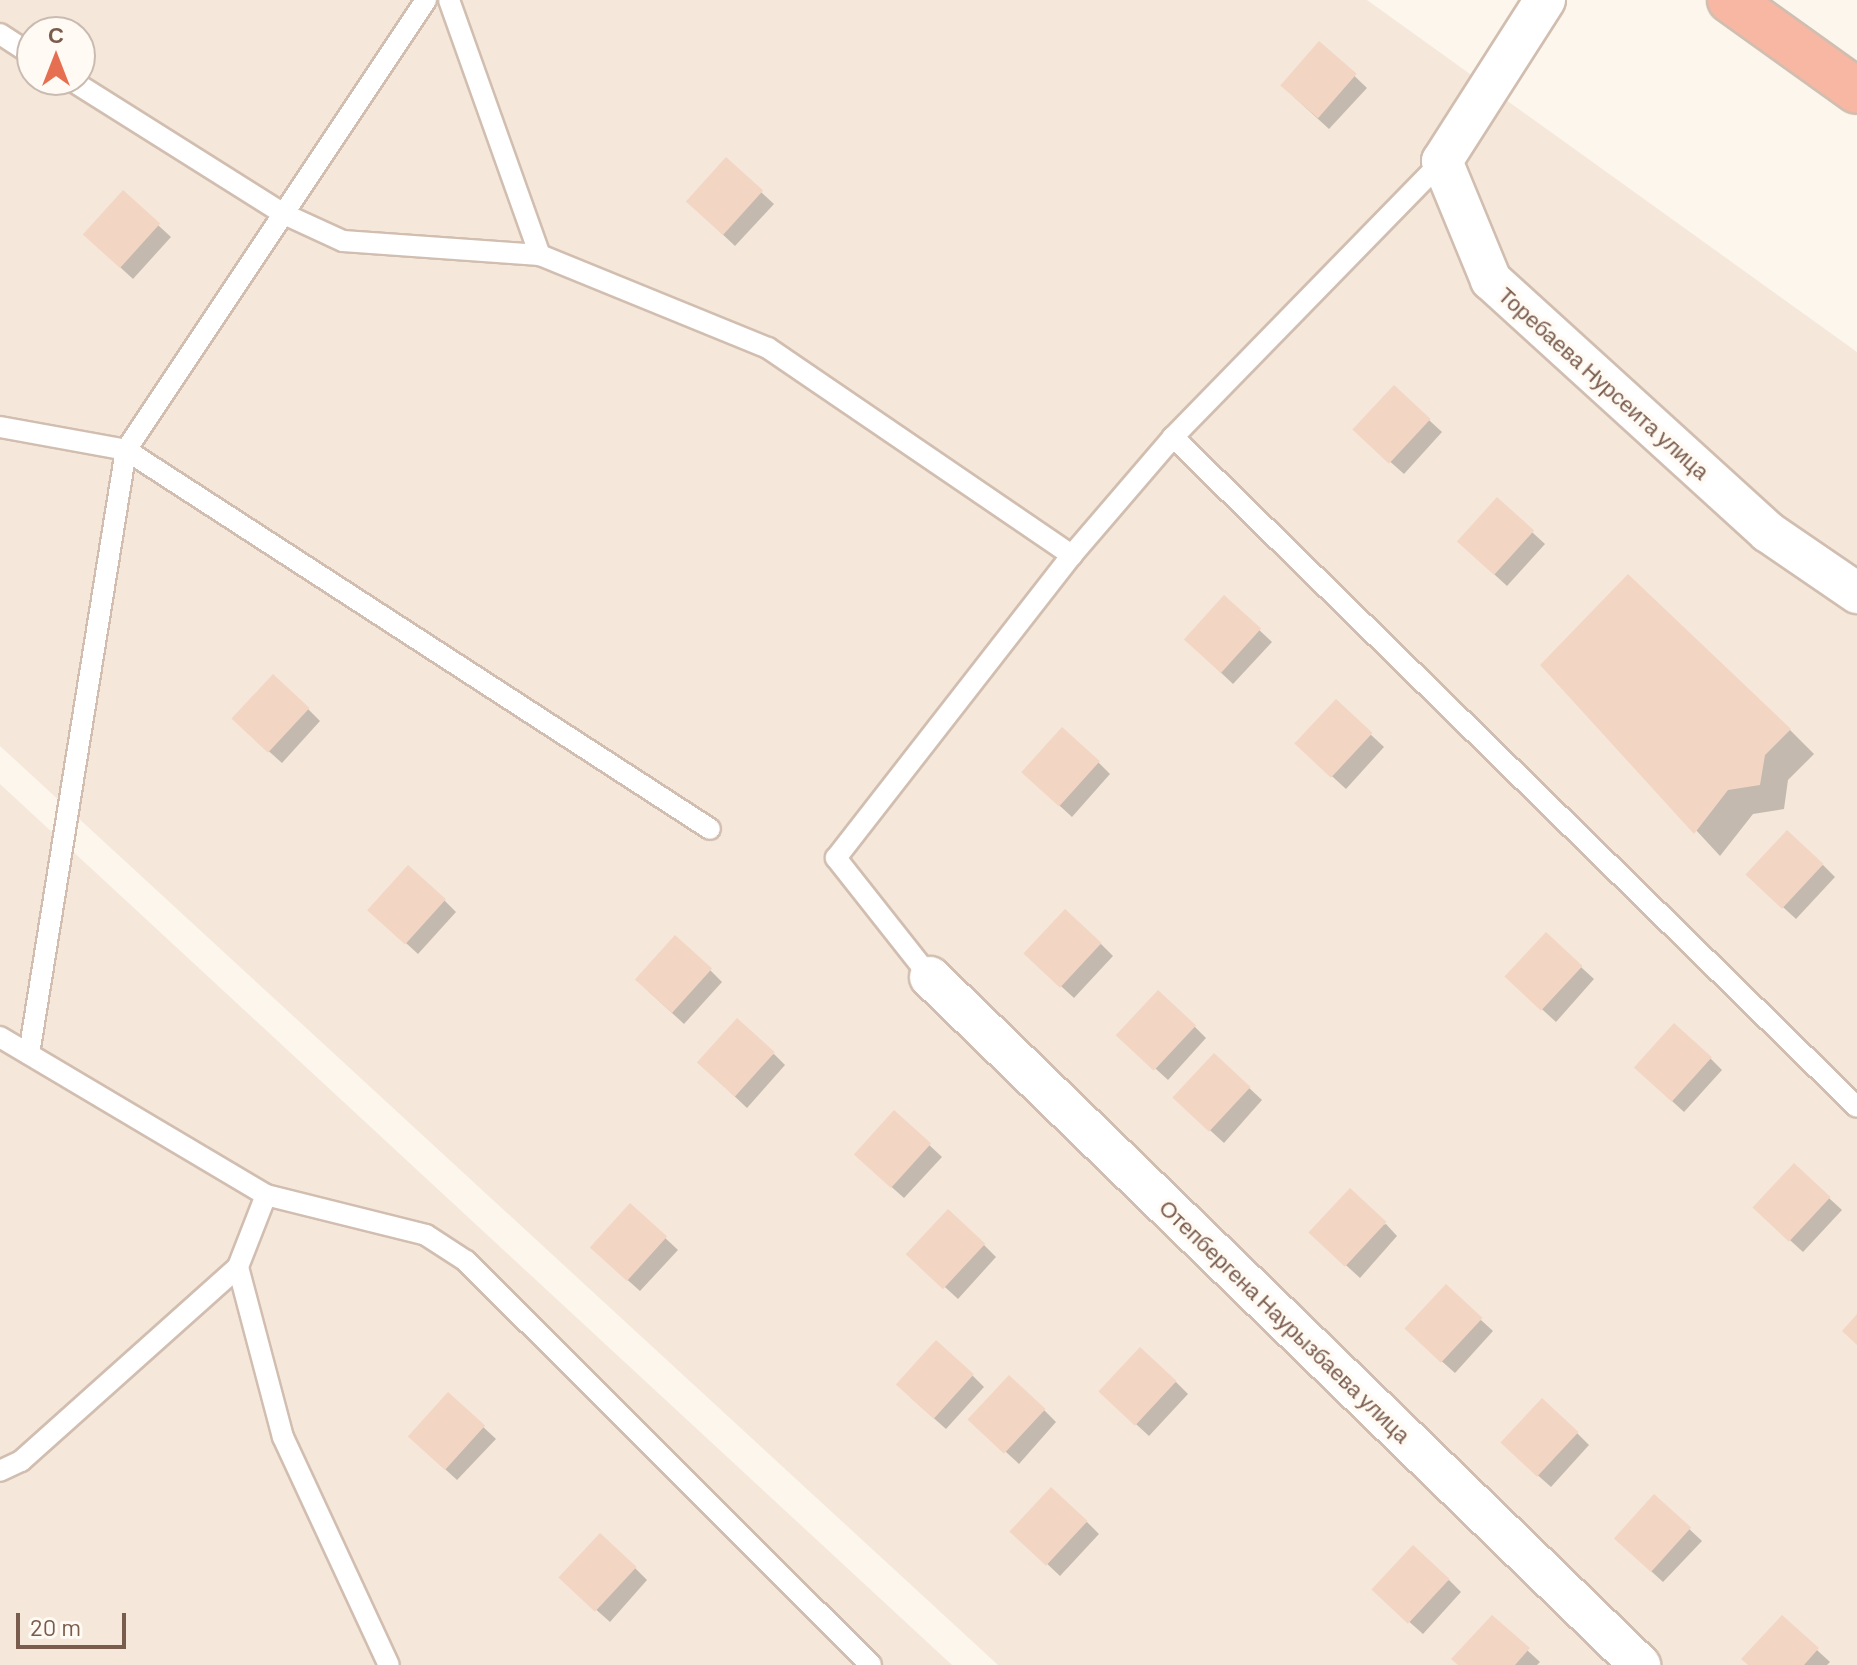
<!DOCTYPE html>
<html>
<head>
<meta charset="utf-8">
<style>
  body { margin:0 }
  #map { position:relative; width:1857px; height:1665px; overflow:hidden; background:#fdf6ec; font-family:Barlow,sans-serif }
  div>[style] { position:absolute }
  .residential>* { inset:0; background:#f5e8da }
  .shadow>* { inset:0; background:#0003 }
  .building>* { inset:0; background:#f3d5c3; transform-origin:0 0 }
  .roads { filter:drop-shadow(2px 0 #d1beb0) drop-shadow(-2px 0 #d1beb0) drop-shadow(0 2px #d1beb0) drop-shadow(0 -2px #d1beb0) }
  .lane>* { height:20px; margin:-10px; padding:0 10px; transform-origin:10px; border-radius:10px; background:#fff }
  .street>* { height:40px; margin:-20px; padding:0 20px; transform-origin:20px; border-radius:20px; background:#fff }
  .highway>* { height:44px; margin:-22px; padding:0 22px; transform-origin:22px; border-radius:22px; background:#f7b7a3 }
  span { translate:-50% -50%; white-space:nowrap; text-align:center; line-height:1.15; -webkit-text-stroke:7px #fffaf3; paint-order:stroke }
  .street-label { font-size:22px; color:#7a5c4d }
  .north { position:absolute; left:16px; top:16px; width:80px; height:80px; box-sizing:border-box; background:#fffaf3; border:2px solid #cabbb1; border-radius:50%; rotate:0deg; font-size:22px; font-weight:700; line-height:32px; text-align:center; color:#7a5c4d }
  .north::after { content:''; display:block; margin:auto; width:28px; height:36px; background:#e76f51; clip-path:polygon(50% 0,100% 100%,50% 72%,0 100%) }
  .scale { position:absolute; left:16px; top:1613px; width:110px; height:36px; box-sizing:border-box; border:4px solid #7a5c4d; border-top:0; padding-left:10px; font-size:24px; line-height:28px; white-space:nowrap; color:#7a5c4d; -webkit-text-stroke:6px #fffaf3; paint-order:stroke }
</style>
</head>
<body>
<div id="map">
  <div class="residential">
    <i style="clip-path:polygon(evenodd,0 0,1367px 0,1857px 352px,1857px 1665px,998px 1665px,0 746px,0 0,32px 32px,80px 32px,80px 80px,32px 80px,32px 32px)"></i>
    <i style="clip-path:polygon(0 784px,952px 1665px,0 1665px)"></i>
  </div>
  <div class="shadow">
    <i style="clip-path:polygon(1320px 43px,1367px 88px,1329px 129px,1294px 97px)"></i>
    <i style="clip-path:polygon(726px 160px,774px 204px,735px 246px,700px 213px)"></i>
    <i style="clip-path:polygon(123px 193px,171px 237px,133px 279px,97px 246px)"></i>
    <i style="clip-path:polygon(1394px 388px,1442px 432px,1404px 474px,1368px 442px)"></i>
    <i style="clip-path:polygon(1497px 500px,1545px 544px,1507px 586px,1471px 553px)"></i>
    <i style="clip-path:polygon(1224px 597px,1272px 642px,1233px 684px,1198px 651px)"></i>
    <i style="clip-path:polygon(1543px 665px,1790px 730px,1814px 754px,1788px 780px,1784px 809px,1753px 814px,1720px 856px)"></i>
    <i style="clip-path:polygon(1336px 702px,1384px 747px,1346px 789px,1310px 756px)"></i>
    <i style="clip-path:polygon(308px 709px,320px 721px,282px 763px,246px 731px)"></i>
    <i style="clip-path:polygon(1098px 762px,1110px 774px,1072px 817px,1036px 784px)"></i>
    <i style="clip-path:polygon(1823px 865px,1835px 877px,1796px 919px,1761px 887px)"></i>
    <i style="clip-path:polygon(444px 900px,456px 912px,418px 954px,382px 921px)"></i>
    <i style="clip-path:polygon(1546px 935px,1594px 979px,1556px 1022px,1520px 989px)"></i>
    <i style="clip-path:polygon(1101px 944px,1113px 956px,1074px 998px,1039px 966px)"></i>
    <i style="clip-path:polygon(710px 970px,722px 982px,684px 1024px,648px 991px)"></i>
    <i style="clip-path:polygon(1194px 1026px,1206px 1038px,1168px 1080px,1132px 1047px)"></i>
    <i style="clip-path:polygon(774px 1054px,785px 1065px,747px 1108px,712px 1075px)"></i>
    <i style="clip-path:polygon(1215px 1056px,1262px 1100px,1224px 1143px,1188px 1110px)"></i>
    <i style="clip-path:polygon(1710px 1058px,1722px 1070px,1684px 1112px,1649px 1080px)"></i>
    <i style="clip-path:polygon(894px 1112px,942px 1157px,904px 1198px,868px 1166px)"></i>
    <i style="clip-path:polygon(1794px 1166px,1842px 1210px,1803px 1252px,1768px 1220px)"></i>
    <i style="clip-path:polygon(630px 1205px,678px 1250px,640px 1291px,604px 1259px)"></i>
    <i style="clip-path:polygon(1386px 1224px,1397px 1236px,1360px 1278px,1324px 1245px)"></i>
    <i style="clip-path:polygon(984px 1245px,996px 1257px,958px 1299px,922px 1266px)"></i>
    <i style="clip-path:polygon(1481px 1320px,1493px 1331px,1455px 1373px,1419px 1341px)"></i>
    <i style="clip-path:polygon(972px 1375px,984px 1387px,946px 1429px,910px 1397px)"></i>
    <i style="clip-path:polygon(1176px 1382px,1188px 1394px,1149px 1436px,1113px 1403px)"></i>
    <i style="clip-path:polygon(448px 1394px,496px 1439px,457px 1480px,422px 1448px)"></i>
    <i style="clip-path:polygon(1044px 1410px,1056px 1422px,1019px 1464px,983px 1431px)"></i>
    <i style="clip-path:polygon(1577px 1433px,1589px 1445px,1551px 1487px,1515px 1455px)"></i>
    <i style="clip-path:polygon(1654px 1496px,1702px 1541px,1663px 1582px,1628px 1550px)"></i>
    <i style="clip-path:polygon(1087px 1522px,1099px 1534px,1060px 1576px,1025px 1543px)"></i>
    <i style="clip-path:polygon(635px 1568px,647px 1580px,610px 1622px,574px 1590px)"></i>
    <i style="clip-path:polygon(1449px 1580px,1461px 1592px,1423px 1634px,1387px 1602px)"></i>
    <i style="clip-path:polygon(1492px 1618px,1540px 1662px,1537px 1665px,1460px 1665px)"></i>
    <i style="clip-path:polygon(1782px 1618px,1830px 1662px,1827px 1665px,1750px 1665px)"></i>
  </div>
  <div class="building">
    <i style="left:1319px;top:41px;width:50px;height:59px;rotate:41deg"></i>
    <i style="left:726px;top:157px;width:50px;height:60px;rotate:42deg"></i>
    <i style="left:123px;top:190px;width:50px;height:60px;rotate:42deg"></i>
    <i style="left:1394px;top:385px;width:50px;height:61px;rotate:43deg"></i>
    <i style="left:1497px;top:497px;width:50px;height:60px;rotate:42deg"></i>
    <i style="clip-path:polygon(1628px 574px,1791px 729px,1765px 755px,1760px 785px,1728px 790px,1694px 834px,1540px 665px)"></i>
    <i style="left:1224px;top:595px;width:50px;height:60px;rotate:42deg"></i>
    <i style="left:273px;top:674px;width:50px;height:61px;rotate:43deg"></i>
    <i style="left:1336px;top:699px;width:50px;height:61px;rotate:43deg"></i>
    <i style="left:1062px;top:727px;width:51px;height:61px;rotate:42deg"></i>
    <i style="left:1787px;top:830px;width:50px;height:61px;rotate:43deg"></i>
    <i style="left:408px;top:865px;width:51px;height:61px;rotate:42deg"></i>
    <i style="left:1065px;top:909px;width:50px;height:61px;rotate:43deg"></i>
    <i style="left:1546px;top:932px;width:50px;height:61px;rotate:43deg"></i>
    <i style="left:675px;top:935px;width:50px;height:60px;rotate:42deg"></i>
    <i style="left:1158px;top:990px;width:52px;height:62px;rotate:43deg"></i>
    <i style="left:737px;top:1018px;width:51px;height:60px;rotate:42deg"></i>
    <i style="left:1674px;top:1023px;width:51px;height:60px;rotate:42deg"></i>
    <i style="left:1214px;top:1053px;width:50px;height:61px;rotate:43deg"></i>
    <i style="left:894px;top:1110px;width:50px;height:60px;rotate:42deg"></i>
    <i style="left:1794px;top:1163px;width:50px;height:61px;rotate:43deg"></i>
    <i style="left:1350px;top:1188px;width:50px;height:61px;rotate:43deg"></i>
    <i style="left:630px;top:1203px;width:50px;height:60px;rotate:42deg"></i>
    <i style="left:948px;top:1209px;width:51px;height:62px;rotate:43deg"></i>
    <i style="left:1446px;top:1284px;width:50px;height:61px;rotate:43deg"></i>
    <i style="clip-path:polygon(1857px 1314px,1857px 1345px,1842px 1331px)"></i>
    <i style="left:936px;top:1340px;width:51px;height:60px;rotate:42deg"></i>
    <i style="left:1140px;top:1347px;width:50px;height:61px;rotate:43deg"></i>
    <i style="left:1009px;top:1375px;width:50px;height:61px;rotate:43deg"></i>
    <i style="left:448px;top:1392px;width:50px;height:60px;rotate:42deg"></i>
    <i style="left:1542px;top:1398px;width:50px;height:61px;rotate:43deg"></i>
    <i style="left:1051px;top:1487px;width:50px;height:61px;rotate:43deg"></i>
    <i style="left:1654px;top:1494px;width:50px;height:60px;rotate:42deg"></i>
    <i style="left:600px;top:1533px;width:50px;height:61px;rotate:43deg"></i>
    <i style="left:1413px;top:1545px;width:50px;height:61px;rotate:43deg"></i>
    <i style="clip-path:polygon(1492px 1615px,1530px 1648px,1515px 1665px,1458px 1665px,1451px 1659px)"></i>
    <i style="clip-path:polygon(1782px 1615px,1819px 1648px,1804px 1665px,1748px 1665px,1741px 1659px)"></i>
  </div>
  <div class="roads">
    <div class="lane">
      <i style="left:449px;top:0;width:271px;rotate:70.4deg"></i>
      <i style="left:0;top:34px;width:38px;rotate:33deg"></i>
      <i style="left:71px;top:80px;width:252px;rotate:32.2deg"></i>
      <i style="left:284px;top:214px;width:65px;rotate:24.6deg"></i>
      <i style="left:343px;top:241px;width:197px;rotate:4.1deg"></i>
      <i style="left:540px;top:255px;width:246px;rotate:22.2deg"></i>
      <i style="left:768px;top:348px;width:368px;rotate:34.3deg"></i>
      <i style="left:0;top:427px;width:128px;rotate:10.3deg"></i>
      <i style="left:126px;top:450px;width:696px;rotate:32.98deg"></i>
      <i style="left:1173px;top:437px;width:957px;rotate:44.41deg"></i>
      <i style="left:930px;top:977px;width:152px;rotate:-128.3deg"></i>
      <i style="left:836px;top:858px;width:384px;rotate:-52.1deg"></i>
      <i style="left:1072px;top:555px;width:155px;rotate:-49.4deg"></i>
      <i style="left:1173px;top:437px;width:385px;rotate:-45.7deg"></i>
      <i style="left:0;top:1037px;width:309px;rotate:30.7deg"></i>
      <i style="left:266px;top:1195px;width:77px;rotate:111.3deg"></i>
      <i style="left:238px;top:1267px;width:291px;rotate:138.2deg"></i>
      <i style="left:21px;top:1461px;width:23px;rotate:155deg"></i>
      <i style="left:29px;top:1054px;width:612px;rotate:-80.88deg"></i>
      <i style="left:126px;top:450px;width:541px;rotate:-56.31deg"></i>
      <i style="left:266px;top:1195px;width:165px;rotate:14deg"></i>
      <i style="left:426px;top:1235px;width:48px;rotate:33deg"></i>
      <i style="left:466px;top:1261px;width:572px;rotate:44.93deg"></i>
      <i style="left:238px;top:1267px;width:176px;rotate:75.2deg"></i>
      <i style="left:283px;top:1437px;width:251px;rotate:65.1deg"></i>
    </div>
    <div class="street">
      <i style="left:1545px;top:0;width:191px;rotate:122.6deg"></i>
      <i style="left:1442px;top:161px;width:129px;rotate:67.6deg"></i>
      <i style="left:1491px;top:280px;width:374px;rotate:42.3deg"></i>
      <i style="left:1768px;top:532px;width:108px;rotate:34.4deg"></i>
      <i style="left:930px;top:977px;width:989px;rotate:44.1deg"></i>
    </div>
    <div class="highway">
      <i style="left:1730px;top:0;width:156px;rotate:35.6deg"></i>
    </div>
  </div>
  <div class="street-label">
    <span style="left:1604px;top:383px;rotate:42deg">Торебаева Нурсеита улица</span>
    <span style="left:1285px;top:1321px;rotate:44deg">Отепбергена Наурызбаева улица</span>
  </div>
  <div class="north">С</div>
  <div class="scale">20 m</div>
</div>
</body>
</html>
